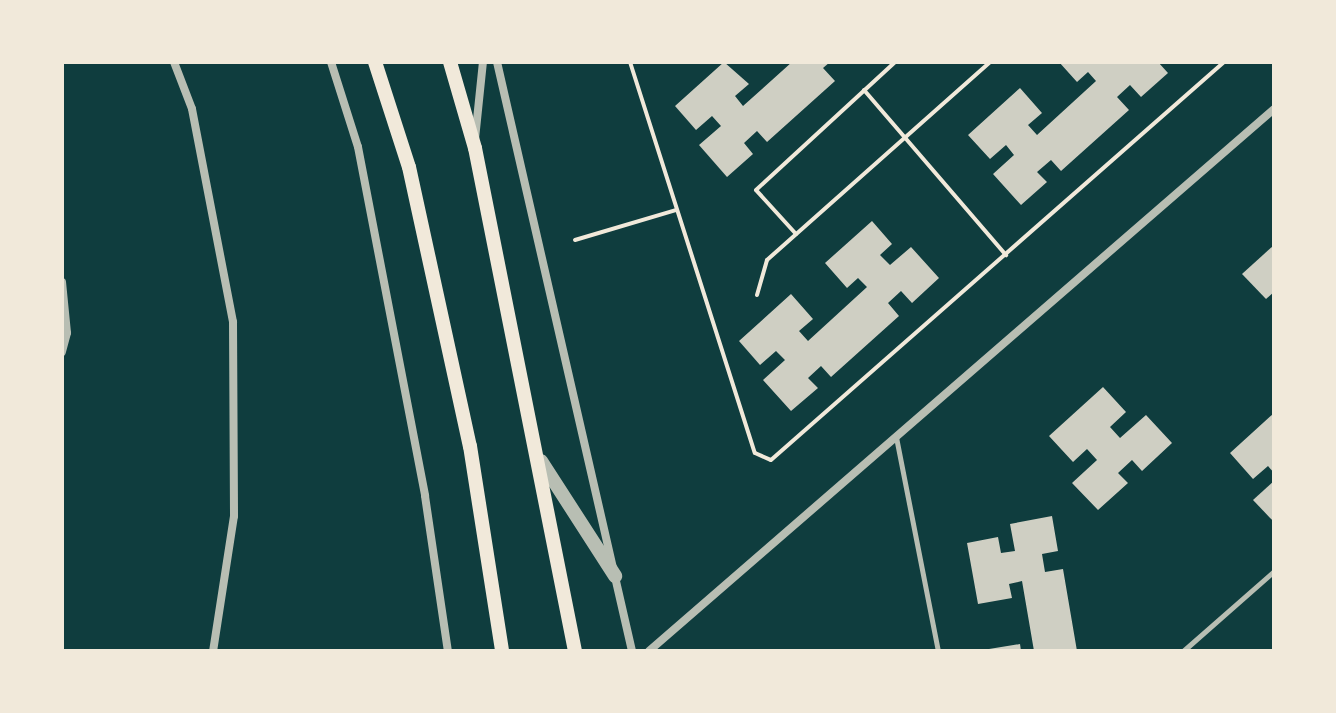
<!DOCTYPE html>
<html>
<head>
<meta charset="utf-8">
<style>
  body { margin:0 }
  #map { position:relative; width:1336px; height:713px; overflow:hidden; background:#0f3d3e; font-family:"Roboto Condensed",sans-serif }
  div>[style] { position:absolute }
  .building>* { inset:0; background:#cfcfc3 }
  .path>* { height:4px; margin:-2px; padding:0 2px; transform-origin:2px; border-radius:2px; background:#f1e9da }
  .service>* { height:5px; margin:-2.5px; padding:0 2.5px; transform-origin:2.5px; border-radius:2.5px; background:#b8beb3 }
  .minor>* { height:8px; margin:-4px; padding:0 4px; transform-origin:4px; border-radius:4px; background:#b8beb3 }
  .tertiary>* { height:14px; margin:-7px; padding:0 7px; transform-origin:7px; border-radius:7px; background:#b8beb3 }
  .secondary>* { height:14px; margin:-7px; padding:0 7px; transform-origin:7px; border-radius:7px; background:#f1e9da }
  span { translate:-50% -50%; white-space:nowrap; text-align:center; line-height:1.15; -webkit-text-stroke:6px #f1e9da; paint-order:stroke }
  .frame { position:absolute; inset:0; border:64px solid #f1e9da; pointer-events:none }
</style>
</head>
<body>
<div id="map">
  <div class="building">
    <i style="clip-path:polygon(724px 62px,749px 84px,735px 96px,743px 106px,792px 62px,830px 62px,823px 68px,835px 81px,767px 142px,757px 131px,744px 143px,753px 154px,727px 177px,699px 145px,721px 126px,712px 116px,696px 130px,675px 106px)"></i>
    <i style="clip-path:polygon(1059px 62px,1158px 62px,1168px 73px,1141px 97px,1130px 85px,1117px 97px,1129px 110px,1061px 171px,1051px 160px,1037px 172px,1047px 182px,1021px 205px,993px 174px,1014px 155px,1006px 145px,990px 159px,968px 135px,1020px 88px,1042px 113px,1028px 125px,1037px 135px,1096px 81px,1088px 72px,1077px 82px)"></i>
    <i style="clip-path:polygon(872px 221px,892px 244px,880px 255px,890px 265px,911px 247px,939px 278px,912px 303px,901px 291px,888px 303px,899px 316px,831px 377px,821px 366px,808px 378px,818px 388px,791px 411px,763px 380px,785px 360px,776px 351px,760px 365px,739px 341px,791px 294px,813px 319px,799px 331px,808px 341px,867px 287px,858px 278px,847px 288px,825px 263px)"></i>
    <i style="clip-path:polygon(1274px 245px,1274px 292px,1266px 299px,1242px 274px)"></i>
    <i style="clip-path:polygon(1103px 387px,1126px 412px,1110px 427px,1120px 438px,1146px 415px,1172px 443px,1142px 471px,1132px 460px,1118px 473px,1128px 483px,1098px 510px,1072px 483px,1097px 460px,1087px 449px,1073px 462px,1049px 436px)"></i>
    <i style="clip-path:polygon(1274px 413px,1274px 473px,1268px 466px,1253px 479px,1230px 453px)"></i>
    <i style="clip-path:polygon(1274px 481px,1274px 522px,1253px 500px)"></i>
    <i style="clip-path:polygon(1052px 516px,1058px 551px,1042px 554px,1045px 572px,1063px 569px,1077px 651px,1034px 651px,1022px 581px,1009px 584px,1012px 598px,978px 604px,967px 543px,998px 537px,1001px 553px,1015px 551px,1010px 524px)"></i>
    <i style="clip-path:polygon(1020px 644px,1021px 651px,990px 651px,989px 649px)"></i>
  </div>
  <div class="path">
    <i style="left:630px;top:62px;width:410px;rotate:72.3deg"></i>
    <i style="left:755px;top:453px;width:17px;rotate:24deg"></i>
    <i style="left:771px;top:460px;width:603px;rotate:-41.3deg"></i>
    <i style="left:864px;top:90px;width:218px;rotate:49.3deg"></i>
    <i style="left:796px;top:234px;width:59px;rotate:-132.3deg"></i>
    <i style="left:756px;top:190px;width:189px;rotate:-42.6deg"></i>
    <i style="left:575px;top:240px;width:105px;rotate:-16.5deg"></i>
    <i style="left:757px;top:295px;width:36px;rotate:-74deg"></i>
    <i style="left:767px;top:260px;width:298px;rotate:-41.6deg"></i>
  </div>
  <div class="service">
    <i style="left:896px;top:437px;width:218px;rotate:78.9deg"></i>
    <i style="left:1183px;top:651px;width:121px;rotate:-41.3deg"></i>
  </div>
  <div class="minor">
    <i style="left:174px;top:62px;width:50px;rotate:69deg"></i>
    <i style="left:192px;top:109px;width:217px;rotate:79.1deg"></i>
    <i style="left:233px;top:322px;width:194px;rotate:89.7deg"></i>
    <i style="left:234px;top:516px;width:137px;rotate:98.8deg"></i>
    <i style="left:331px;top:62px;width:89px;rotate:72.4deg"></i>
    <i style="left:358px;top:147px;width:355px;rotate:79.1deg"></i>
    <i style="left:425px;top:496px;width:157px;rotate:81.6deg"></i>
    <i style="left:497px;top:62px;width:604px;rotate:77.09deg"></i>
    <i style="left:475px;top:139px;width:77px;rotate:-84.1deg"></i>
    <i style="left:62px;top:282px;width:51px;rotate:84.4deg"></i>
    <i style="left:67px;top:333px;width:20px;rotate:105deg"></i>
    <i style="left:649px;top:651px;width:827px;rotate:-40.93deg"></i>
  </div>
  <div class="tertiary">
    <i style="left:541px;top:461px;width:137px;rotate:57.2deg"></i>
  </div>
  <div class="secondary">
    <i style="left:375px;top:62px;width:110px;rotate:72.1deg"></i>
    <i style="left:409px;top:167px;width:286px;rotate:77.7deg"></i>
    <i style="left:470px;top:446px;width:207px;rotate:81.1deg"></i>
    <i style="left:450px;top:62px;width:90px;rotate:73.8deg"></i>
    <i style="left:475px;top:148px;width:513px;rotate:78.76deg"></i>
  </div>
  <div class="frame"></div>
</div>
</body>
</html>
